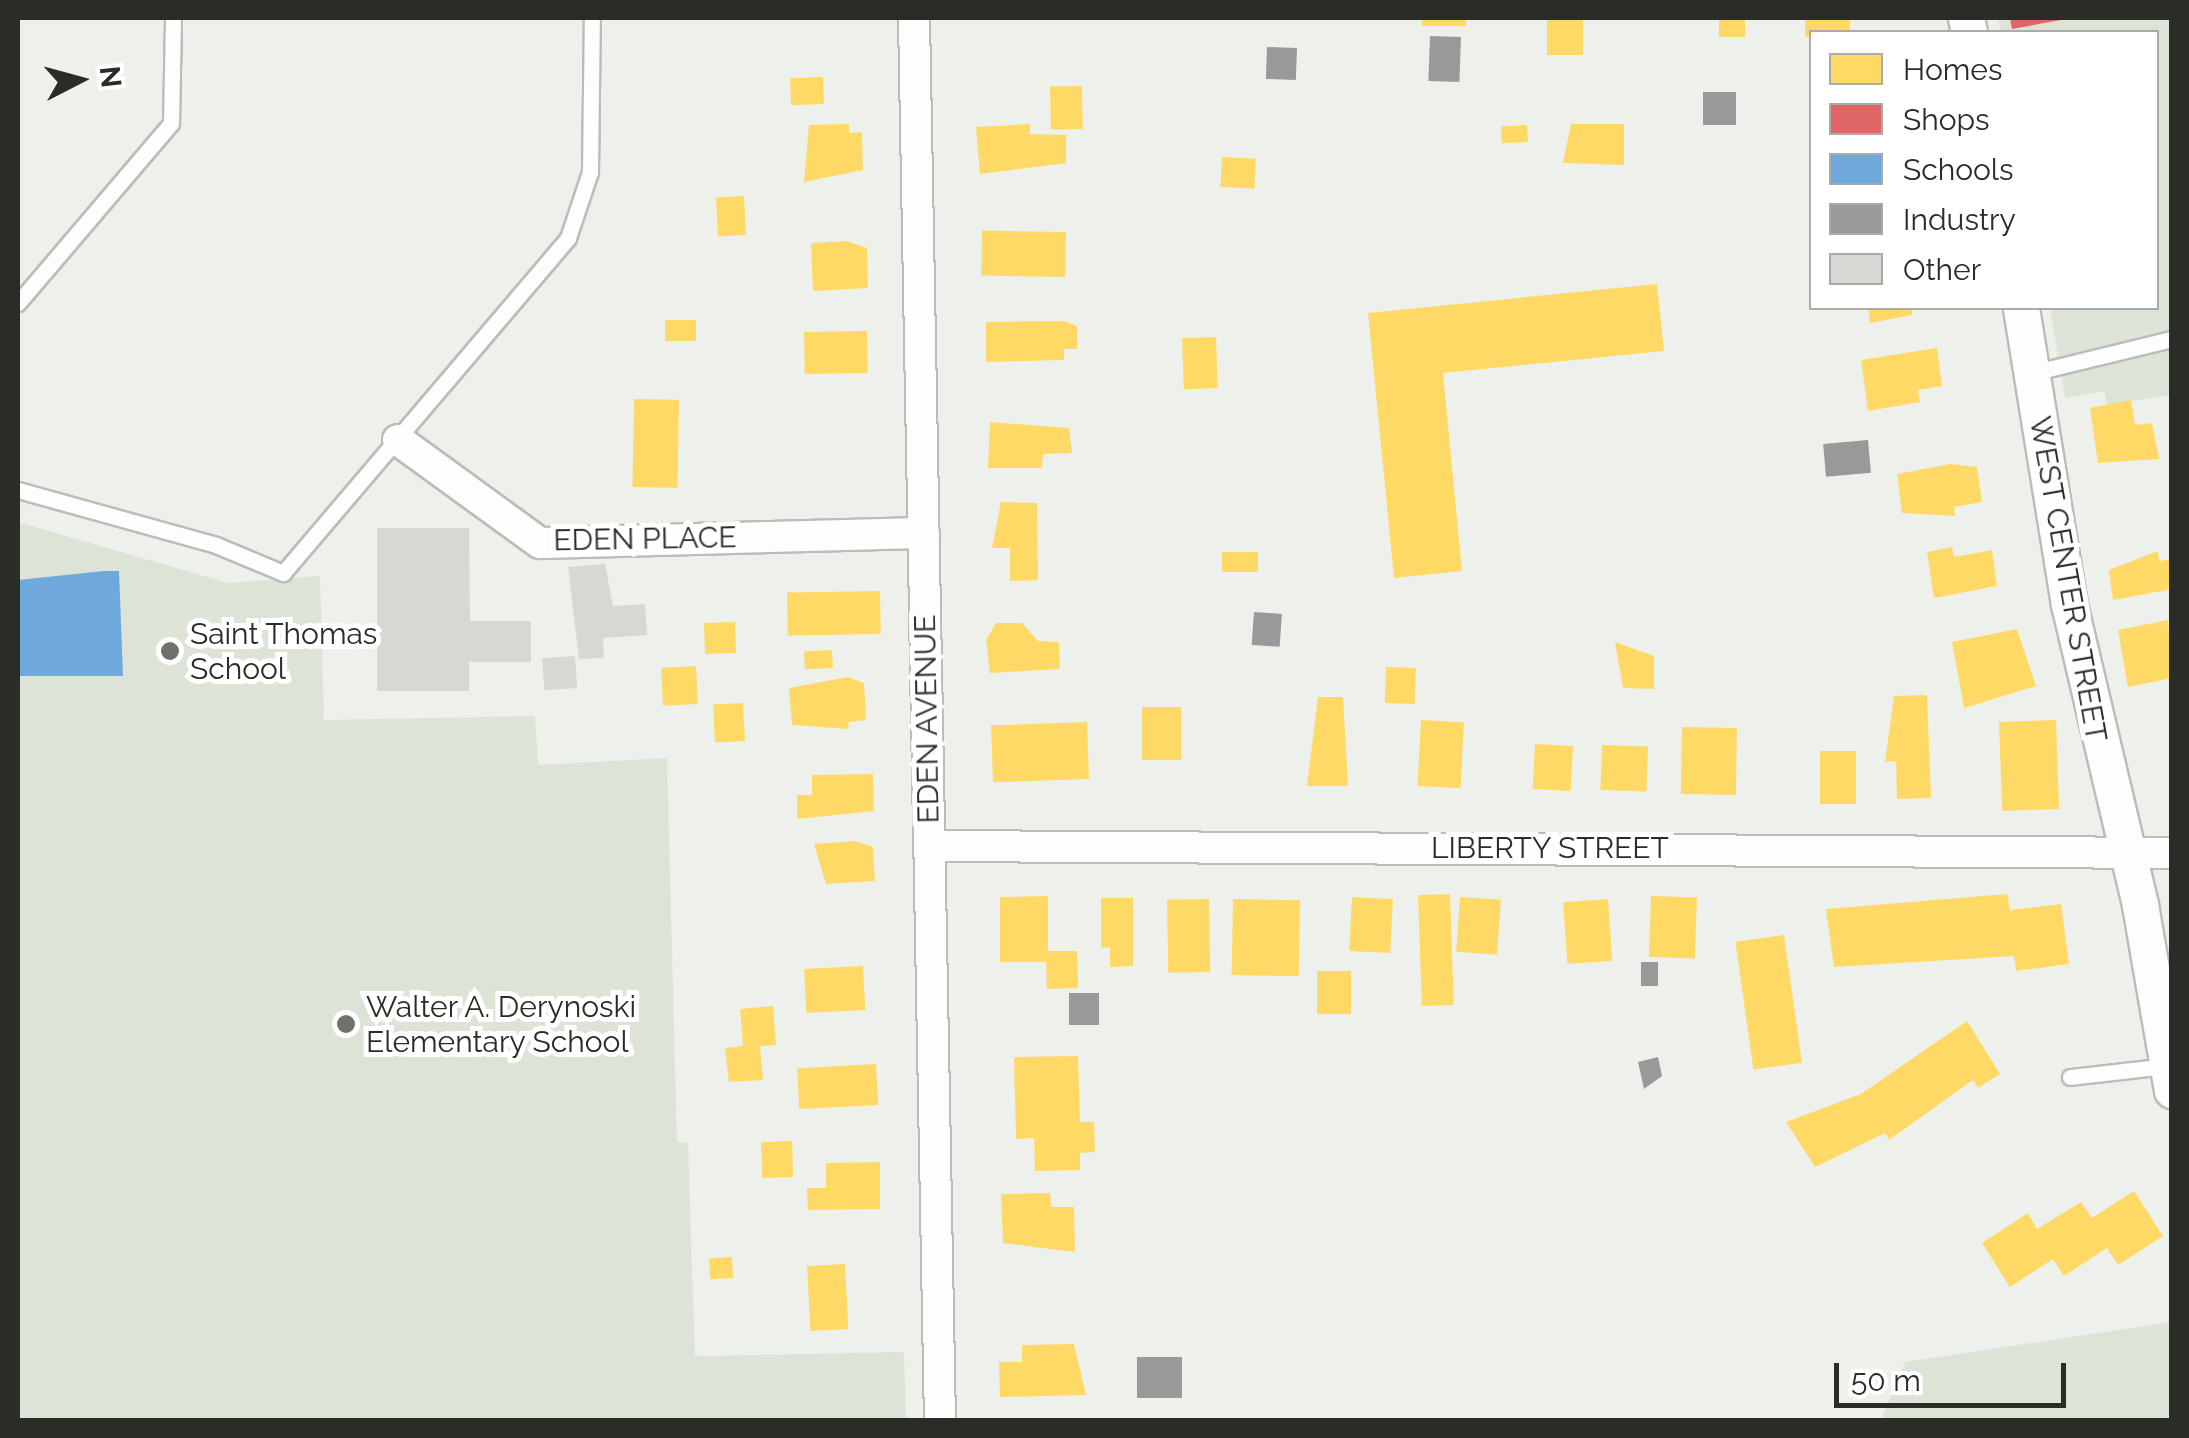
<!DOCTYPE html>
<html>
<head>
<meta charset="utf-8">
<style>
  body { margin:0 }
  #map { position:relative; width:2189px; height:1438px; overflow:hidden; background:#eef1eb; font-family:Raleway,sans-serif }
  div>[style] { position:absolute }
  .built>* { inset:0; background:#dee3d8 }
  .homes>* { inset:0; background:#ffd966; transform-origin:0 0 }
  .shops>* { inset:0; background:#e06666 }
  .schools>* { inset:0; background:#6fa8dc }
  .industry>* { inset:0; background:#999; transform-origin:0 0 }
  .building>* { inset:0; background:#d6d8d3; transform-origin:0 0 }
  .roads { filter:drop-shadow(2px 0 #bbbdb8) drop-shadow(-2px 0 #bbbdb8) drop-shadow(0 2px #bbbdb8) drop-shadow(0 -2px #bbbdb8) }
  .service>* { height:15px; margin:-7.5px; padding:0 7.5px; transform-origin:7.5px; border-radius:7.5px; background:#fcfdfc }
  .minor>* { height:30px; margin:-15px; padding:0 15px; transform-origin:15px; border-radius:15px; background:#fcfdfc }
  .tertiary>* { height:35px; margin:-17.5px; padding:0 17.5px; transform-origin:17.5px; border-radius:17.5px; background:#fcfdfc }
  .dots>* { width:28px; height:28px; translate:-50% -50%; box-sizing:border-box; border:5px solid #fff; border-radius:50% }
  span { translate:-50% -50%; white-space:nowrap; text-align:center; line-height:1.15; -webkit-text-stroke:10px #fff; paint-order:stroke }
  .street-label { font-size:30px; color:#2a2c28 }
  .poi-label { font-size:30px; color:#2a2c28 }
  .left { translate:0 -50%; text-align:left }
  .frame { position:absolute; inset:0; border:20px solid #2a2c28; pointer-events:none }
  .legend { position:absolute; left:1809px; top:30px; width:350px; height:280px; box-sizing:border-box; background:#fff; border:2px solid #aaaba9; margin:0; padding:12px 18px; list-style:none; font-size:30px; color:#2a2c28 }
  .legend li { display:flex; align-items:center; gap:20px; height:50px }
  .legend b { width:50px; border:2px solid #aaaba9 }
  .north { position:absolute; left:30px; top:30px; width:100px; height:100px; -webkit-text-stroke:8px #fff; paint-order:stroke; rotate:84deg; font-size:28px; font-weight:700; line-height:40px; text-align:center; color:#2a2c28 }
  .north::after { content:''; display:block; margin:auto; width:35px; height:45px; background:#2a2c28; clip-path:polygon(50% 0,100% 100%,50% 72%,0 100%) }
  .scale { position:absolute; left:1834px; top:1363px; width:232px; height:45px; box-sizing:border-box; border:5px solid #2a2c28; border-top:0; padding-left:12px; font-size:30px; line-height:35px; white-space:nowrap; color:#2a2c28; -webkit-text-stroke:8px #fff; paint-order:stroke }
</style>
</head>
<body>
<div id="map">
  <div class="built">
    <i style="clip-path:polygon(1998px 18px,2171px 18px,2171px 395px,2107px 405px,2104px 391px,2065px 398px,2050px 308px,2156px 308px,2156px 32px,2001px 32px)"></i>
    <i style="clip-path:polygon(18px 522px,228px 583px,320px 576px,324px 720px,535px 716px,538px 765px,667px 758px,677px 1142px,688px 1143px,695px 1356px,904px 1352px,906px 1420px,18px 1420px)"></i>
    <i style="clip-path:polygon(2171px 1322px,2171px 1420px,1881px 1420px,1905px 1362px)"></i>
  </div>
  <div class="homes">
    <i style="left:1422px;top:18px;width:44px;height:8px"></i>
    <i style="left:1547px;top:18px;width:36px;height:37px"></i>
    <i style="left:1719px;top:18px;width:26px;height:19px"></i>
    <i style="clip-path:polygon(1805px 18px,1850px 18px,1850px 32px,1805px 37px)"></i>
    <i style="left:823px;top:77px;width:27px;height:33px;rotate:88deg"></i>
    <i style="left:1082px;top:86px;width:43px;height:32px;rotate:89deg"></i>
    <i style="clip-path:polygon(849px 124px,849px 133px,862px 132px,863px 170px,804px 182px,809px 125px)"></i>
    <i style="clip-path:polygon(1030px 124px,1030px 134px,1066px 135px,1066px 163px,980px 174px,976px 127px)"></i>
    <i style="clip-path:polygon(1571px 124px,1624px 124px,1624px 165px,1563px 163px)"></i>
    <i style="left:1527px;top:125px;width:17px;height:26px;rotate:87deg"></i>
    <i style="left:1222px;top:157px;width:34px;height:30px;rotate:3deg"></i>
    <i style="left:744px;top:196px;width:39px;height:28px;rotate:87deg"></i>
    <i style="left:1066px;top:232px;width:45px;height:84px;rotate:91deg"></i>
    <i style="clip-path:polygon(846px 241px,867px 248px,868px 288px,813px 291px,811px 243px)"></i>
    <i style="clip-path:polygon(1657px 284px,1664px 351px,1443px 373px,1462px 571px,1394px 578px,1368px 313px)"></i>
    <i style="clip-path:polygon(1868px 308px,1912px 308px,1912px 315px,1870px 323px)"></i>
    <i style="left:665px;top:320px;width:31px;height:21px"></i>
    <i style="clip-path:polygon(1064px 321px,1077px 326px,1077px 349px,1064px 349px,1064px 360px,986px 362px,986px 322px)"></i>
    <i style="left:867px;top:331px;width:42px;height:63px;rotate:89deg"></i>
    <i style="left:1216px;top:337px;width:51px;height:34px;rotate:88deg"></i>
    <i style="clip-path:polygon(1937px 348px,1942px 386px,1918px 390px,1920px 402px,1868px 411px,1861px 360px)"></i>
    <i style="left:634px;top:399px;width:45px;height:88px;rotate:1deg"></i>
    <i style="clip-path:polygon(2131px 400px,2135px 425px,2152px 423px,2159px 459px,2098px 463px,2090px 408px)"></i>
    <i style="clip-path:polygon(990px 422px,1069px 428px,1072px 453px,1043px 454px,1042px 468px,988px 468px)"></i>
    <i style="clip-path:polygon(1950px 464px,1977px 467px,1982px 502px,1954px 507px,1955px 516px,1902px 513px,1897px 474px)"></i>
    <i style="clip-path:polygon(1001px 502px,1037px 503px,1038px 580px,1010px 581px,1010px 548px,992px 548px)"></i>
    <i style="clip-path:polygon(1952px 547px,1954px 557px,1992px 550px,1997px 586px,1934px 598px,1927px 552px)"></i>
    <i style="clip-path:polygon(2158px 551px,2159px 561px,2172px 559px,2172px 589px,2113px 600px,2109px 570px)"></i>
    <i style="left:1258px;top:552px;width:20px;height:36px;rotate:90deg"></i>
    <i style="left:880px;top:591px;width:43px;height:93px;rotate:89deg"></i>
    <i style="clip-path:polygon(2168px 620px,2172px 678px,2128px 687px,2118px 630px)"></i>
    <i style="left:735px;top:622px;width:31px;height:31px;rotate:88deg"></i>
    <i style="clip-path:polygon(996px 623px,1022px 623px,1038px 641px,1059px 642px,1060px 669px,990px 673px,986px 640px)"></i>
    <i style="clip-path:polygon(2017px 629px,2036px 686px,1964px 708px,1952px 642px)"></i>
    <i style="clip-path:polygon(1615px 642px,1654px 656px,1654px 689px,1623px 688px)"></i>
    <i style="left:832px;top:650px;width:18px;height:28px;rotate:87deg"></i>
    <i style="left:696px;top:666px;width:38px;height:35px;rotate:87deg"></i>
    <i style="left:1386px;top:667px;width:30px;height:36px;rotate:2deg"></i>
    <i style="clip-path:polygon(848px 677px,864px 683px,866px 720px,848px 722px,849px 729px,792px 725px,789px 688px)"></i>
    <i style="clip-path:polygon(1927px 695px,1931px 798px,1897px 799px,1896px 761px,1885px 762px,1894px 696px)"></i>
    <i style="clip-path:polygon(1318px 697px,1343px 697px,1348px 786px,1307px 786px)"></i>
    <i style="left:743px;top:703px;width:38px;height:30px;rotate:87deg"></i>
    <i style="left:1142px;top:707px;width:39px;height:53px"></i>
    <i style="left:1421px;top:720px;width:43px;height:66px;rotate:3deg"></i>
    <i style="left:2056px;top:720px;width:89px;height:57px;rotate:88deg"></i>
    <i style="left:1087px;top:722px;width:57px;height:96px;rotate:88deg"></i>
    <i style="left:1682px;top:727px;width:55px;height:67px;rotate:1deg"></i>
    <i style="left:1535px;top:744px;width:38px;height:45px;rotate:3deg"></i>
    <i style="left:1602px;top:745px;width:46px;height:45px;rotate:2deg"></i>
    <i style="left:1820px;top:751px;width:36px;height:53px"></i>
    <i style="clip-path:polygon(873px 774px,874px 811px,797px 819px,797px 795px,812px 795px,812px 775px)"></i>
    <i style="clip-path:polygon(854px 841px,873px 847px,875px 881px,826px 884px,814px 844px)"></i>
    <i style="left:1450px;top:894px;width:111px;height:32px;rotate:88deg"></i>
    <i style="clip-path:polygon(2007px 894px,2010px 910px,2061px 904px,2069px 964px,2016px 971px,2014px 956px,1834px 967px,1826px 909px)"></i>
    <i style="clip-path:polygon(1048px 896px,1048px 951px,1077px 951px,1078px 988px,1047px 989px,1046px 962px,1000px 962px,1000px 897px)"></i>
    <i style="left:1651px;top:896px;width:46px;height:61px;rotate:2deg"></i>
    <i style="left:1352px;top:897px;width:41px;height:54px;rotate:3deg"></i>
    <i style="left:1460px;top:897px;width:41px;height:55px;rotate:4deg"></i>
    <i style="clip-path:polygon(1101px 898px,1133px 898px,1133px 966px,1110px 967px,1110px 947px,1101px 948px)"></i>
    <i style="left:1209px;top:899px;width:73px;height:42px;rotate:89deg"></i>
    <i style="left:1233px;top:899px;width:67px;height:76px;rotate:1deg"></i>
    <i style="left:1608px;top:899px;width:62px;height:45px;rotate:86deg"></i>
    <i style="left:1784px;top:935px;width:129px;height:49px;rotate:82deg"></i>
    <i style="left:863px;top:966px;width:44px;height:59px;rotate:87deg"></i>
    <i style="left:1317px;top:971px;width:34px;height:43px"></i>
    <i style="clip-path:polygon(773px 1006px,776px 1045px,760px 1046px,763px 1080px,729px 1082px,725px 1048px,743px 1046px,740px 1009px)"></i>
    <i style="clip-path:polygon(1967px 1021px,2000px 1074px,1978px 1088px,1973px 1080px,1889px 1140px,1885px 1133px,1815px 1167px,1786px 1122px,1861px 1094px)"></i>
    <i style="clip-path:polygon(1078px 1056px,1080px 1122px,1094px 1122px,1095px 1152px,1080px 1153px,1080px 1170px,1035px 1171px,1034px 1138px,1016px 1139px,1014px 1057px)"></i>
    <i style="left:876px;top:1064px;width:41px;height:79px;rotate:87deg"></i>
    <i style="left:792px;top:1141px;width:36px;height:31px;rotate:88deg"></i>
    <i style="clip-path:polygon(880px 1162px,880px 1209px,808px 1210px,807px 1188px,826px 1188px,826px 1163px)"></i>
    <i style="clip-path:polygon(2134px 1191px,2163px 1236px,2118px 1265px,2107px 1248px,2064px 1276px,2053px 1259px,2010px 1287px,1982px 1243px,2028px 1213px,2037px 1229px,2081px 1202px,2092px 1218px)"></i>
    <i style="clip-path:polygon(1050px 1193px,1051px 1207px,1074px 1207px,1075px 1252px,1003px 1243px,1001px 1194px)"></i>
    <i style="left:732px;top:1257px;width:21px;height:23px;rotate:87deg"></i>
    <i style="left:845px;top:1264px;width:65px;height:38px;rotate:87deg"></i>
    <i style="clip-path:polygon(1074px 1344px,1086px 1395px,1000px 1397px,999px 1362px,1022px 1362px,1022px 1345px)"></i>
  </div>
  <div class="shops">
    <i style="clip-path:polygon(2010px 18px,2065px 18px,2066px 19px,2012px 29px)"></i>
  </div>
  <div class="schools">
    <i style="clip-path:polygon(104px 571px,119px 571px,123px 676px,18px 676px,18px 580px)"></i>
  </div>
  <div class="industry">
    <i style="left:1430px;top:36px;width:31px;height:45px;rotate:2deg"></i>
    <i style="left:1267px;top:47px;width:30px;height:32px;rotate:2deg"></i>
    <i style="left:1736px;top:92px;width:33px;height:33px;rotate:90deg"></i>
    <i style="left:1868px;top:440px;width:33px;height:45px;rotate:85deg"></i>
    <i style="left:1254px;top:612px;width:28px;height:33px;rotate:4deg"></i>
    <i style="left:1641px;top:962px;width:17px;height:24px"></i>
    <i style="left:1069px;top:993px;width:30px;height:32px"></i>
    <i style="clip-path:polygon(1658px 1057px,1662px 1076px,1644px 1089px,1638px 1062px)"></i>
    <i style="left:1137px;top:1357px;width:45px;height:41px"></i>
  </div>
  <div class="building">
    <i style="clip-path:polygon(377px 528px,469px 528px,470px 621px,531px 621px,531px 662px,469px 662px,469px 691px,377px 691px)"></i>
    <i style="clip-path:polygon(605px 564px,613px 606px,645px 604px,647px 635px,603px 638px,604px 658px,579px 659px,568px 567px)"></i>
    <i style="left:575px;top:656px;width:32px;height:33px;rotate:86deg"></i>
  </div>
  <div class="roads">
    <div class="service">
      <i style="left:18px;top:303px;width:236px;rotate:-49.6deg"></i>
      <i style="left:171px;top:123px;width:105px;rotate:-88.9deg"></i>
      <i style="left:2032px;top:373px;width:144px;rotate:-13.7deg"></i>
      <i style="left:18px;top:490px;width:205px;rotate:15.5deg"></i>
      <i style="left:216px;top:545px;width:73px;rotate:22.7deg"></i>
      <i style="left:283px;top:573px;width:440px;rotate:-49.6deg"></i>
      <i style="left:568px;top:238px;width:70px;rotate:-71.6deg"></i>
      <i style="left:590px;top:172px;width:154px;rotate:-89.3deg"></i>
      <i style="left:2070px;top:1077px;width:97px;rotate:-6.5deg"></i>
    </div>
    <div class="minor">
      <i style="left:914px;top:18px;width:1402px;rotate:88.94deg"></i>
      <i style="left:398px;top:440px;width:175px;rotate:36deg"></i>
      <i style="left:540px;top:543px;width:384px;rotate:-1.5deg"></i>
      <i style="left:929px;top:846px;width:1243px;rotate:0.32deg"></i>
    </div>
    <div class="tertiary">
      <i style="left:1966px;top:18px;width:14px;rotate:78deg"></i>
      <i style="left:2021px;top:308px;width:300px;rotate:80.8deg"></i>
      <i style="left:2069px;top:604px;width:309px;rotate:76.7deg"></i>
      <i style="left:2140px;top:905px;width:188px;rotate:80.2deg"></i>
    </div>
  </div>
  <div class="dots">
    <i style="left:170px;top:651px;background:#6f716c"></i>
    <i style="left:346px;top:1024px;background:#6f716c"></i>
  </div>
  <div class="street-label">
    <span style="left:645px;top:539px;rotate:-1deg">EDEN PLACE</span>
    <span style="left:2068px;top:579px;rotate:80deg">WEST CENTER STREET</span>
    <span style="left:927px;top:719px;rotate:-91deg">EDEN AVENUE</span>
    <span style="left:1550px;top:848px">LIBERTY STREET</span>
  </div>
  <div class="poi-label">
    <span class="left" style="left:190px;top:651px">Saint Thomas<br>School</span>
    <span class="left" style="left:366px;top:1024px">Walter A. Derynoski<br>Elementary School</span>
  </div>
  <div class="frame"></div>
  <ul class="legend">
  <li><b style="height:28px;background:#ffd966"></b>Homes</li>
  <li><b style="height:28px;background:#e06666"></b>Shops</li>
  <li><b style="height:28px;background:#6fa8dc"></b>Schools</li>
  <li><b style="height:28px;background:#999"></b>Industry</li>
  <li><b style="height:28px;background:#d6d8d3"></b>Other</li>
  </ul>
  <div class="north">N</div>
  <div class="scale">50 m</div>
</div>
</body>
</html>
